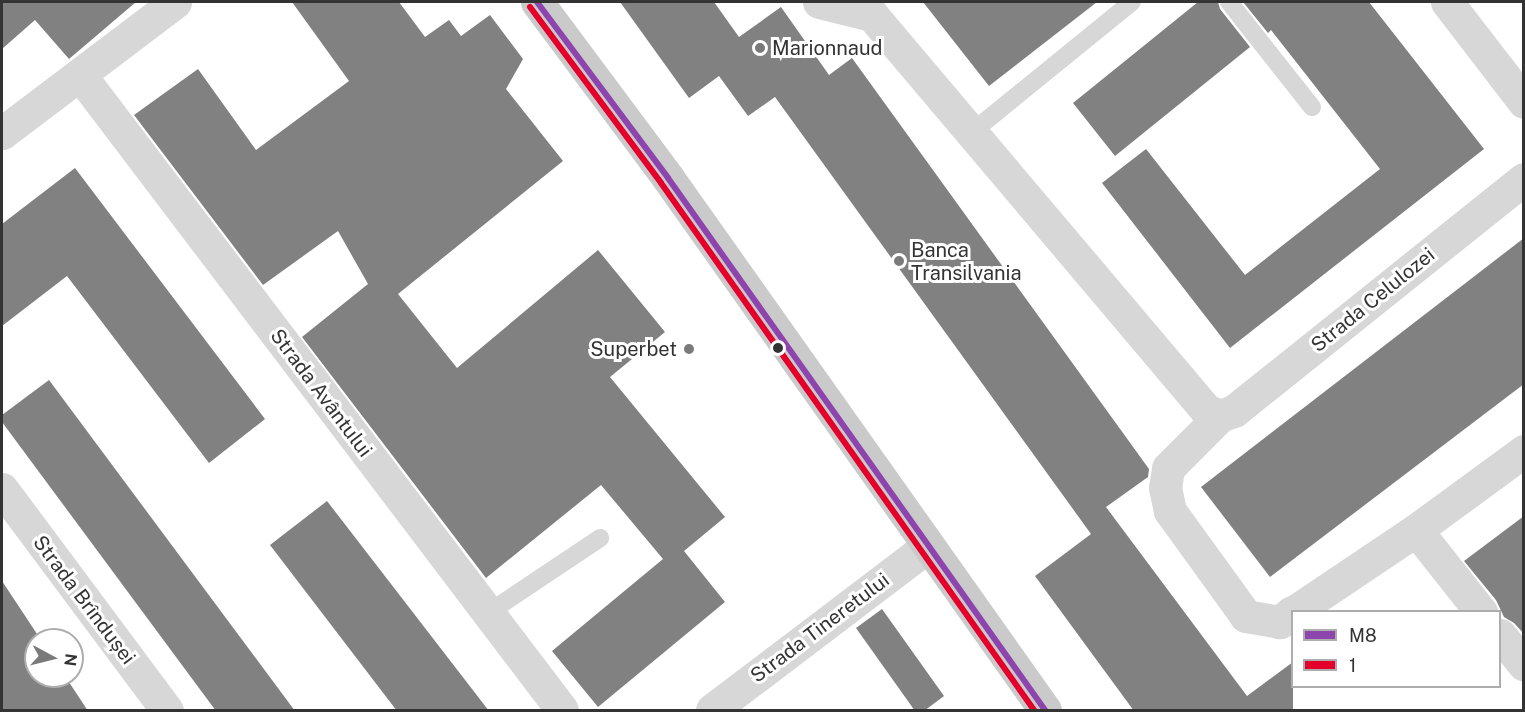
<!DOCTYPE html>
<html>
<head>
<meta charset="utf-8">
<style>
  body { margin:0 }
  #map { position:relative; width:1525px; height:712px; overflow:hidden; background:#fff; font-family:"Public Sans",sans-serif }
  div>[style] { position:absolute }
  .building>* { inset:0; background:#818181 }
  .service>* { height:18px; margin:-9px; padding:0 9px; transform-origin:9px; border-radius:9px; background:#d7d7d7 }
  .minor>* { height:33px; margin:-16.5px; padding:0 16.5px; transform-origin:16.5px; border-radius:16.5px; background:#d7d7d7 }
  .primary>* { height:33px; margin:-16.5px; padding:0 16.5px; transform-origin:16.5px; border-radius:16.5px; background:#cacaca }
  .bus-1>* { height:6px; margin:-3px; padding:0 3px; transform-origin:3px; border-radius:3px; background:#8e44ad }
  .bus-2>* { height:6px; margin:-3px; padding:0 3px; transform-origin:3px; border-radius:3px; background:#e4002b }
  .dots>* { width:16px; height:16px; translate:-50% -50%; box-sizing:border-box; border:3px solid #fff; border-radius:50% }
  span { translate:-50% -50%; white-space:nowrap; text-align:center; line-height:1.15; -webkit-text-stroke:6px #fff; paint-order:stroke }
  .poi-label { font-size:20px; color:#333 }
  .left { translate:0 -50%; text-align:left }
  .right { translate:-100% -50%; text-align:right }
  .street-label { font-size:20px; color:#333 }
  .frame { position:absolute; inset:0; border:3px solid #333; pointer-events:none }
  .legend { position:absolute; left:1291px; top:610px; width:210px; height:78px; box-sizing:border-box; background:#fff; border:2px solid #adadad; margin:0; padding:8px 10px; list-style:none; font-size:18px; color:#333 }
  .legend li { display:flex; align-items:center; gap:12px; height:30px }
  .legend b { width:30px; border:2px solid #adadad }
  .north { position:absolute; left:24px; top:628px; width:60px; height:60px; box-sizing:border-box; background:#fff; border:2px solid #adadad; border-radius:50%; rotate:97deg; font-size:16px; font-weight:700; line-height:24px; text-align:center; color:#333 }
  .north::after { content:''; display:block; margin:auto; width:21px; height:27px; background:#7a7a7a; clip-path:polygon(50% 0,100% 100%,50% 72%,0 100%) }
</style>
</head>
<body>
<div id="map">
  <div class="building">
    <i style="clip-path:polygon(2px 2px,136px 2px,69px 59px,35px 20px,2px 49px)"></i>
    <i style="clip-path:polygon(292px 2px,399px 2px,425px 37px,449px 20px,461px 36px,490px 15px,523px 59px,506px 89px,563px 161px,398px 294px,457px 368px,598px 250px,665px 332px,610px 377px,725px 517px,684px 551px,725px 602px,598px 707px,552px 651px,663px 559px,601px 485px,486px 578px,302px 337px,368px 284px,338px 231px,263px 285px,134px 115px,198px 69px,256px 150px,349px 81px)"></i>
    <i style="clip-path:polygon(620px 2px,714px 2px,739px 37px,781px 7px,829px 75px,852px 58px,1149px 469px,1148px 477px,1106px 507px,1247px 696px,1293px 662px,1293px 711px,1134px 711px,1035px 576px,1091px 534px,775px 97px,748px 116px,719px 76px,689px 98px)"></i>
    <i style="clip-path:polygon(923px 2px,1097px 2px,989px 86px)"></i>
    <i style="clip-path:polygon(1198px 2px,1218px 2px,1220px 9px,1250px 47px,1115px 156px,1073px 103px)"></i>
    <i style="clip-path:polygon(1243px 2px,1369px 2px,1484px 149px,1230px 348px,1102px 183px,1146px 149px,1245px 275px,1380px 169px,1271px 30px,1268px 33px)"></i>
    <i style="clip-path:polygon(75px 168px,265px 419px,209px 463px,67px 276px,2px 326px,2px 224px)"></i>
    <i style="clip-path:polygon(1524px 238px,1524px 384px,1270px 577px,1201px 487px)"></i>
    <i style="clip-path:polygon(49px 380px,295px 711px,216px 711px,2px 422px,2px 415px)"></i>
    <i style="clip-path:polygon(327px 501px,489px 711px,397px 711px,270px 545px)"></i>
    <i style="clip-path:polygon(1524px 516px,1524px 634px,1514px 623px,1504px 617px,1496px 600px,1464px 561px)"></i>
    <i style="clip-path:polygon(2px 581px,41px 640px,36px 640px,36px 676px,65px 676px,88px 711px,2px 711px)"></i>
    <i style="clip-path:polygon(882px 609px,944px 696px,924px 711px,915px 711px,856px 628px)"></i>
  </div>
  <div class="service">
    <i style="left:1229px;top:2px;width:134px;rotate:51.7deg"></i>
    <i style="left:972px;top:132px;width:206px;rotate:-39.1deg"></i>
    <i style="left:488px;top:613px;width:135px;rotate:-33.8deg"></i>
  </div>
  <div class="minor">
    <i style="left:819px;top:2px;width:55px;rotate:13.8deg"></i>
    <i style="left:872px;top:15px;width:517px;rotate:49.78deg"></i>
    <i style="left:1206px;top:410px;width:15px;rotate:23deg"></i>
    <i style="left:1447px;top:2px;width:126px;rotate:52.4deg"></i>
    <i style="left:80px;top:75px;width:797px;rotate:52.8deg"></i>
    <i style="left:2px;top:133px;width:217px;rotate:-37.1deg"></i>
    <i style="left:2px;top:489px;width:276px;rotate:53.3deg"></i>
    <i style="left:1416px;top:530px;width:105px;rotate:51.6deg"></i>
    <i style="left:1292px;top:612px;width:16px;rotate:140deg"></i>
    <i style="left:1280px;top:622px;width:35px;rotate:-170deg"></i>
    <i style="left:1246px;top:616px;width:130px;rotate:-125.9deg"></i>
    <i style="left:1170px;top:511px;width:24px;rotate:-102deg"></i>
    <i style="left:1165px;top:488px;width:20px;rotate:-81deg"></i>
    <i style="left:1168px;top:468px;width:74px;rotate:-45deg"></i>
    <i style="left:1220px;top:416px;width:15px;rotate:-20deg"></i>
    <i style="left:1234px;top:411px;width:371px;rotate:-38.7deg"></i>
    <i style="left:1294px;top:612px;width:147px;rotate:-33.9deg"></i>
    <i style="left:1416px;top:530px;width:134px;rotate:-36.2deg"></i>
    <i style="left:1500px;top:635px;width:38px;rotate:51deg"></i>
    <i style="left:712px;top:710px;width:271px;rotate:-37.2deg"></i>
  </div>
  <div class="primary">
    <i style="left:537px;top:2px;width:219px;rotate:53.3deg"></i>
    <i style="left:668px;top:178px;width:652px;rotate:54.68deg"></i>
  </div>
  <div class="bus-1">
    <i style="left:537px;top:2px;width:219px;rotate:53.3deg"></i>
    <i style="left:668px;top:178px;width:652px;rotate:54.68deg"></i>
  </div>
  <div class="bus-2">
    <i style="left:530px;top:7px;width:219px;rotate:53.3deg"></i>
    <i style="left:661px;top:183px;width:646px;rotate:54.71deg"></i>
  </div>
  <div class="dots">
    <i style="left:760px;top:48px;background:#7a7a7a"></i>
    <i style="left:899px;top:261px;background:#7a7a7a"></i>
    <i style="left:778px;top:348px;background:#333"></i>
    <i style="left:689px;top:349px;background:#7a7a7a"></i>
  </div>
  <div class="poi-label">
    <span class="left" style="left:772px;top:48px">Marionnaud</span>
    <span class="left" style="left:911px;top:262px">Banca<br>Transilvania</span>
    <span class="right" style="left:677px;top:349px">Superbet</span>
  </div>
  <div class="street-label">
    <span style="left:1373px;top:300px;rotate:-39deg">Strada Celulozei</span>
    <span style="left:321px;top:393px;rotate:53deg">Strada Avântului</span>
    <span style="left:84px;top:600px;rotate:53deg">Strada Brîndușei</span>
    <span style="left:820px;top:628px;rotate:-37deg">Strada Tineretului</span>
  </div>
  <div class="frame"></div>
  <ul class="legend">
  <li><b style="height:8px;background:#8e44ad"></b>M8</li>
  <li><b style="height:8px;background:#e4002b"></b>1</li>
  </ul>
  <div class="north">N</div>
</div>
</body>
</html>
